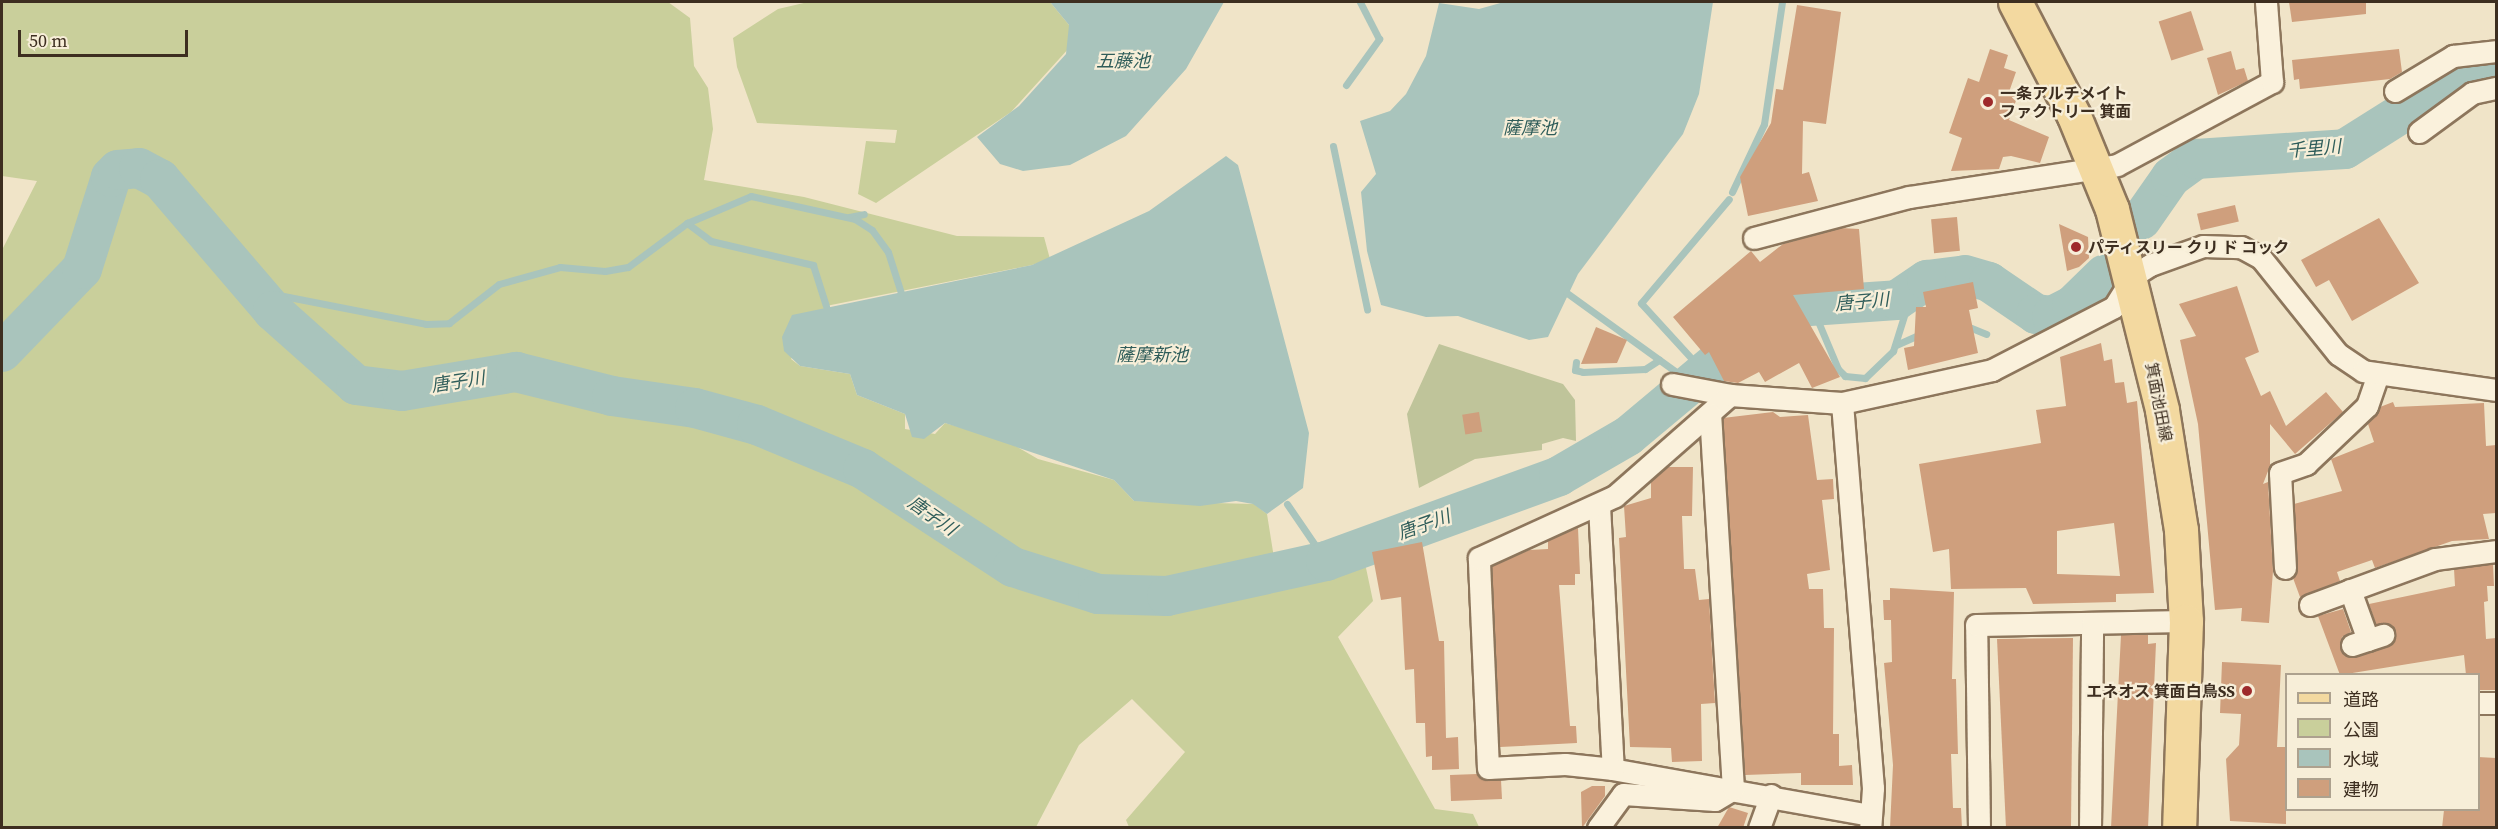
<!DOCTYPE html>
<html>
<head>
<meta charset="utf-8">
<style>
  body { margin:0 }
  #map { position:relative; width:2498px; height:829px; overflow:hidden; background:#f0e4c8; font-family:"Source Serif 4","Noto Sans JP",serif }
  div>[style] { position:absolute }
  .green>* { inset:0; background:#c9cf9b }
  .cemetery>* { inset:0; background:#bfc49a }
  .water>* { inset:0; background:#a9c4bc }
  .stream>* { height:7px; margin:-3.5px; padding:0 3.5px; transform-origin:3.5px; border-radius:3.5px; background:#a9c4bc }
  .river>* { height:40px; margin:-20px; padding:0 20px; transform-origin:20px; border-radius:20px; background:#a9c4bc }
  .building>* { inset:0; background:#cf9f7d; transform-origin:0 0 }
  .roads { filter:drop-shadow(2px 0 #8d765c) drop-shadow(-2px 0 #8d765c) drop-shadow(0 2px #8d765c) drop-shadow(0 -2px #8d765c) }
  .street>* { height:21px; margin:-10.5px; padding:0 10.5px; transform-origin:10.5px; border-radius:10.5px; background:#faf1dc }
  .primary>* { height:33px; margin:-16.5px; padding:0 16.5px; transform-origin:16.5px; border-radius:16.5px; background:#f3d9a0 }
  .dots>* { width:16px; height:16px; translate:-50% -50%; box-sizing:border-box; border:3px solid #f7eed8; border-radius:50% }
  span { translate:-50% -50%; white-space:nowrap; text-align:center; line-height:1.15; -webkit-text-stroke:4.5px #f7eed8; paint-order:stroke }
  .poi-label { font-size:16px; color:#3d2e20; font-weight:700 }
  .left { translate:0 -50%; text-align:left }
  .right { translate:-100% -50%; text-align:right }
  .street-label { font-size:16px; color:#3d2e20 }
  .water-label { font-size:18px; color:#2f5d5a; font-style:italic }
  .frame { position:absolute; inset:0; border:3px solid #3d2e20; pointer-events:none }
  .legend { position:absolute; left:2285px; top:673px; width:195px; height:138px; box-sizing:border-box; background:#f7eed8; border:2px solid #ada18e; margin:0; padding:8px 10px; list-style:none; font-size:18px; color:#3d2e20 }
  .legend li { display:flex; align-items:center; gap:12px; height:30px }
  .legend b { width:30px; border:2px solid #ada18e }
  .scale { position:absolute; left:18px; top:30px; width:170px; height:27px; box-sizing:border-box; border:3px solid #3d2e20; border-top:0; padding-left:8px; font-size:18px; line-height:21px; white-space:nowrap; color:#3d2e20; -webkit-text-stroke:4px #f7eed8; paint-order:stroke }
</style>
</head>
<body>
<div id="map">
  <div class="green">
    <i style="clip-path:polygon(2px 2px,668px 2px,690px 18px,694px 66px,708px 88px,713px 129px,704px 180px,804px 197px,957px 236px,1044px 237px,1050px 259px,1032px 265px,826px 306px,791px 359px,800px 366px,850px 374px,857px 395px,905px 414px,905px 429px,935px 434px,945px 423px,1007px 441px,1038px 459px,1114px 480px,1134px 501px,1254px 504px,1267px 514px,1274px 558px,1348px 543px,1366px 568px,1373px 601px,1338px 637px,1435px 809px,1473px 814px,1479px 827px,1129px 827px,1126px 820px,1185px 752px,1132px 699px,1079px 745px,1036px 827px,2px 827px,2px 250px,37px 181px,2px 176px)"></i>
    <i style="clip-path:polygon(808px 2px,1050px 2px,1069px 25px,1069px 48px,1011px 112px,876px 203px,858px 194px,866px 141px,895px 143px,897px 130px,757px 123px,737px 67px,733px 38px,778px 9px)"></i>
  </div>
  <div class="cemetery">
    <i style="clip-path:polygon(1439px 344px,1563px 384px,1575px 400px,1576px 441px,1563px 438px,1542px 444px,1542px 450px,1475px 459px,1419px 488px,1407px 414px)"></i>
  </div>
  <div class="water">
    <i style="clip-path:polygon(1050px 2px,1224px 2px,1186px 69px,1126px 136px,1070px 165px,1023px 171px,1000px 164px,977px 137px,1019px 106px,1066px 54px,1069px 25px)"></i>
    <i style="clip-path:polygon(1504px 2px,1713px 2px,1699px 94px,1683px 134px,1578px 274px,1548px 337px,1529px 340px,1458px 316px,1426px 317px,1381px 305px,1367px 251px,1361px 192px,1376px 174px,1360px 121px,1390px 111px,1406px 94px,1426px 56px,1439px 3px,1479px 9px)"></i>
    <i style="clip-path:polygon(1226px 156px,1238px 165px,1309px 433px,1303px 488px,1267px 514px,1253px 504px,1236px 501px,1200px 506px,1134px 501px,1114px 480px,945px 423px,924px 439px,912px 437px,905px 414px,857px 395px,850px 374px,800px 366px,784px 351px,782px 337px,792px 315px,1032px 265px,1149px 211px)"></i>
  </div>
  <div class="stream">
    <i style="left:1346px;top:85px;width:57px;rotate:-54.3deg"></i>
    <i style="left:1379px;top:39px;width:42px;rotate:-117.2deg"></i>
    <i style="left:1333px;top:146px;width:167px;rotate:78.2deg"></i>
    <i style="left:1732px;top:192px;width:75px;rotate:-64.8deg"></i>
    <i style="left:1764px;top:124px;width:123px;rotate:-81.6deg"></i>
    <i style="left:849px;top:217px;width:15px;rotate:-11deg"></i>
    <i style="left:687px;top:223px;width:30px;rotate:37deg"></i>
    <i style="left:711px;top:241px;width:105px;rotate:13.2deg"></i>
    <i style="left:813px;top:265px;width:43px;rotate:72.4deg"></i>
    <i style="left:253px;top:290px;width:176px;rotate:11.1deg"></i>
    <i style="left:426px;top:324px;width:23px;rotate:-2deg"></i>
    <i style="left:449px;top:323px;width:63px;rotate:-38deg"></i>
    <i style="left:499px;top:284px;width:63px;rotate:-15.6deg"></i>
    <i style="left:560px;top:267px;width:45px;rotate:5.1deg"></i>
    <i style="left:605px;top:271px;width:23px;rotate:-10deg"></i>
    <i style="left:628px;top:267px;width:74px;rotate:-36.7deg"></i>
    <i style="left:687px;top:223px;width:69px;rotate:-22.9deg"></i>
    <i style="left:751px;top:196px;width:107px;rotate:12.5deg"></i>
    <i style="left:855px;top:219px;width:20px;rotate:33deg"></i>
    <i style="left:872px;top:230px;width:27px;rotate:54deg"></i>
    <i style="left:888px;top:252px;width:43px;rotate:72.4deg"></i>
    <i style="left:1567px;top:293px;width:147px;rotate:35.9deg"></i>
    <i style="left:1812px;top:307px;width:67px;rotate:67.2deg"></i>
    <i style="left:1838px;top:369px;width:10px;rotate:45deg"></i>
    <i style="left:1845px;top:376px;width:20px;rotate:6deg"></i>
    <i style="left:1865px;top:378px;width:39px;rotate:-44deg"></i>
    <i style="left:1893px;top:351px;width:67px;rotate:-72.6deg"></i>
    <i style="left:1964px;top:325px;width:24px;rotate:22deg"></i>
    <i style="left:1896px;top:345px;width:27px;rotate:-24deg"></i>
    <i style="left:1576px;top:362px;width:8px;rotate:97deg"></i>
    <i style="left:1575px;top:370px;width:8px;rotate:14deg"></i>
    <i style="left:1583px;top:372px;width:62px;rotate:-2.8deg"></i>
    <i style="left:1645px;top:369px;width:17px;rotate:-33deg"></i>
    <i style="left:1703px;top:371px;width:92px;rotate:-132.4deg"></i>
    <i style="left:1641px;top:303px;width:136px;rotate:-49.8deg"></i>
    <i style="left:1287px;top:504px;width:69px;rotate:55.6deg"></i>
  </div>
  <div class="river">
    <i style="left:2141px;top:220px;width:52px;rotate:-55.1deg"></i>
    <i style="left:2171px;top:177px;width:31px;rotate:-36deg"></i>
    <i style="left:2196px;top:159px;width:149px;rotate:-3.8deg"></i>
    <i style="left:2345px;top:149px;width:131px;rotate:-32.2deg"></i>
    <i style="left:2456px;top:79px;width:41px;rotate:-9.9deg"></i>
    <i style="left:2px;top:352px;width:115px;rotate:-46.1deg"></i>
    <i style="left:82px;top:269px;width:96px;rotate:-72.5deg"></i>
    <i style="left:111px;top:177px;width:10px;rotate:-45deg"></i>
    <i style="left:118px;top:170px;width:21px;rotate:-5deg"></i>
    <i style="left:139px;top:168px;width:24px;rotate:28deg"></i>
    <i style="left:160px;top:179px;width:174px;rotate:49.4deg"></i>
    <i style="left:273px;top:311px;width:111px;rotate:41.7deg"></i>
    <i style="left:356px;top:385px;width:46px;rotate:7.4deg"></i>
    <i style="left:402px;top:391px;width:116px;rotate:-9.5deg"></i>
    <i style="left:516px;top:372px;width:99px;rotate:14deg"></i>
    <i style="left:612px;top:396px;width:84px;rotate:8.2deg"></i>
    <i style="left:695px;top:408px;width:64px;rotate:15.3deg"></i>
    <i style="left:757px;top:425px;width:115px;rotate:22.5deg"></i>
    <i style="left:863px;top:469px;width:179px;rotate:33.2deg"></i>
    <i style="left:1013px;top:567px;width:89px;rotate:17.6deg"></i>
    <i style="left:1098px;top:594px;width:69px;rotate:1.7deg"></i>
    <i style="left:1167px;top:596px;width:163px;rotate:-12.4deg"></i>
    <i style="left:1326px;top:561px;width:248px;rotate:-20deg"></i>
    <i style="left:1559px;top:476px;width:80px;rotate:-30.1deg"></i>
    <i style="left:1628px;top:436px;width:199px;rotate:-39.9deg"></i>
    <i style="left:1781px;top:308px;width:116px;rotate:-3.9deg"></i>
    <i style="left:1897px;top:300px;width:36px;rotate:-34deg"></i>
    <i style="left:1927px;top:280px;width:38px;rotate:-7deg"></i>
    <i style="left:1965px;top:275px;width:25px;rotate:16deg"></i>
    <i style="left:1989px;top:282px;width:57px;rotate:34.2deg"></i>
    <i style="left:2036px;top:314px;width:16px;rotate:7deg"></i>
    <i style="left:2052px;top:316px;width:22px;rotate:-27deg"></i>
    <i style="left:2072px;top:306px;width:45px;rotate:-44.1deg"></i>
  </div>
  <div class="building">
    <i style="clip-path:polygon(2289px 2px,2366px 2px,2366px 14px,2292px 22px)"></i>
    <i style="clip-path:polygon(1797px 5px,1841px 12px,1826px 124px,1803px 121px,1802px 174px,1809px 172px,1818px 201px,1748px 216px,1740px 177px,1771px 123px,1776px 89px,1783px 90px)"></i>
    <i style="left:2191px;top:11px;width:41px;height:34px;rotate:72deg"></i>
    <i style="clip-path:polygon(1990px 49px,2008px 55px,2004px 68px,2016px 72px,2009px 92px,2018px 95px,2009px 120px,2049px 137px,2040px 163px,2011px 156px,2003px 157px,1999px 169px,1951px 171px,1962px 138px,1949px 133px,1968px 78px,1979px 82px)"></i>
    <i style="clip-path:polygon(2399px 49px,2402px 72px,2390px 79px,2300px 89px,2299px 79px,2294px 80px,2292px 60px)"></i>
    <i style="clip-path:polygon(2231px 51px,2236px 70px,2244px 68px,2248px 81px,2218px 95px,2207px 58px)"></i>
    <i style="left:2235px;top:205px;width:17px;height:39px;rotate:77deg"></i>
    <i style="left:1957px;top:217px;width:34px;height:26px;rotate:85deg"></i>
    <i style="clip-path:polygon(2379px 218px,2419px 283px,2352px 321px,2329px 280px,2316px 287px,2301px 260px)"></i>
    <i style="clip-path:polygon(2059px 224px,2088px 237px,2089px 258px,2079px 267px,2067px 271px)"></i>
    <i style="clip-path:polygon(1841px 228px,1859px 229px,1864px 289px,1793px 295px,1840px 377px,1812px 388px,1799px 363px,1765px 382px,1759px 372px,1738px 383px,1724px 381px,1709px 352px,1705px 355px,1673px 317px,1751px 251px,1760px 262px,1783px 244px)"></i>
    <i style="clip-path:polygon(1973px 282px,1978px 308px,1969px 310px,1978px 353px,1908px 370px,1904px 348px,1914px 346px,1916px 307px,1926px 307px,1923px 292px)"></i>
    <i style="clip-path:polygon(2237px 286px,2259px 352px,2245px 358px,2261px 396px,2270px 391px,2286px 426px,2326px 392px,2343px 412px,2295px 454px,2270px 424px,2270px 466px,2263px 484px,2268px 482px,2273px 571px,2269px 623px,2241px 621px,2242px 608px,2215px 610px,2198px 424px,2180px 340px,2196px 336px,2179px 304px)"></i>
    <i style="clip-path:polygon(1596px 327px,1627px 340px,1617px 363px,1581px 364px)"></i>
    <i style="clip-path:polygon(evenodd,2101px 343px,2104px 361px,2112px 359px,2115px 383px,2124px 382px,2127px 403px,2137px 401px,2154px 593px,2116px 594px,2116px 602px,2033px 604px,2026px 588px,1951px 589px,1949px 549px,1933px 552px,1919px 464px,2041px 443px,2036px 410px,2066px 406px,2060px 357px,2101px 343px,2114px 523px,2120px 576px,2057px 574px,2057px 531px,2114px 523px)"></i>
    <i style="clip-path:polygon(2393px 402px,2395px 407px,2484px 403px,2486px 446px,2496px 445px,2496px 513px,2483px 514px,2489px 539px,2452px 541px,2375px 568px,2372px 560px,2337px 572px,2340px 581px,2300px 597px,2293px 578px,2298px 567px,2294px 504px,2342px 491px,2331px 459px,2374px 442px,2368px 424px,2380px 407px)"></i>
    <i style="left:1479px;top:412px;width:20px;height:17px;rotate:81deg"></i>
    <i style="clip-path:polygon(1773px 412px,1780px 417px,1808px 415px,1817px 480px,1833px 479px,1834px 499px,1822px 500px,1830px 570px,1807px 574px,1809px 589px,1823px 589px,1824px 628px,1834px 628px,1833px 734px,1839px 734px,1839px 766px,1852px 765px,1853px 785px,1801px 785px,1801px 773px,1745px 775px,1723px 418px)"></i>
    <i style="clip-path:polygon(1667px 467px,1693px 467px,1692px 516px,1682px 516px,1684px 569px,1695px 569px,1699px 600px,1709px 599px,1715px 703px,1701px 704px,1702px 761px,1672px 762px,1671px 748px,1630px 747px,1619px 538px,1626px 537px,1624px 506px,1651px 498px,1651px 482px)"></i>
    <i style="clip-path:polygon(1578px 528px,1580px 574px,1575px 574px,1575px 585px,1559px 585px,1570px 726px,1576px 726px,1577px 743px,1500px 747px,1492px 566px,1529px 550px,1548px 549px,1548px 540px)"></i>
    <i style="clip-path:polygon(1422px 542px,1439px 641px,1444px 641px,1446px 738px,1458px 737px,1459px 769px,1432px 770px,1432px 756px,1426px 757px,1425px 723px,1416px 723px,1414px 669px,1405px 670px,1401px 597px,1381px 600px,1372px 552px)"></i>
    <i style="clip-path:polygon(2493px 564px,2494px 586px,2487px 586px,2488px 601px,2484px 602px,2486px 639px,2496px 638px,2496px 690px,2478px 690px,2478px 675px,2466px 675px,2464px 655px,2340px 675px,2318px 616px,2343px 609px,2351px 632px,2342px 637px,2340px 648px,2356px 657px,2387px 647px,2395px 638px,2391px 625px,2376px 624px,2369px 604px,2455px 586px,2454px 569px)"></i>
    <i style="clip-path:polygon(1890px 588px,1954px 592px,1952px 679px,1956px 679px,1958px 754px,1951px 754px,1953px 808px,1961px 808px,1962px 828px,1890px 828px,1893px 765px,1884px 663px,1892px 662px,1891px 620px,1884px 620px,1883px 600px,1890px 600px)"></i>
    <i style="clip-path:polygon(2121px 635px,2148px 635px,2148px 644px,2156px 643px,2148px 828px,2111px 828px)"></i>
    <i style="clip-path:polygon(2073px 638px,2071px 828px,2006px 828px,1997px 639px)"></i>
    <i style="clip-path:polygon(2222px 662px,2281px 665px,2277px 747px,2286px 747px,2286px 824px,2230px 821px,2226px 759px,2239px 745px,2241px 714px,2220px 713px)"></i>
    <i style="clip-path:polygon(2478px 757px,2496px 758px,2496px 828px,2442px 828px,2444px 810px,2478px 810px)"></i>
    <i style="clip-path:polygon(1477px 774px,1501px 780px,1502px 799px,1451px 801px,1450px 775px)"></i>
    <i style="clip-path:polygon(1592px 786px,1605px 786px,1605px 796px,1582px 828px,1581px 792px)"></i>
    <i style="clip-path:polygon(1729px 807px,1748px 813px,1743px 828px,1717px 828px)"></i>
  </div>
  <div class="roads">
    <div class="street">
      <i style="left:2395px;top:91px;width:68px;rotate:-31.1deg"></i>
      <i style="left:2453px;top:56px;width:43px;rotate:-6.6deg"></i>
      <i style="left:2419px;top:132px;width:66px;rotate:-36.3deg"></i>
      <i style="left:2472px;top:93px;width:25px;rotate:-12deg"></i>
      <i style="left:1754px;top:238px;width:160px;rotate:-14.8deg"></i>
      <i style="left:1909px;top:197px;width:210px;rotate:-8.7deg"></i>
      <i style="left:2117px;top:165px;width:176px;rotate:-28.2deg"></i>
      <i style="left:2272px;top:82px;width:80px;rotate:-94.3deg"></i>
      <i style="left:1672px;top:384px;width:59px;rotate:10.7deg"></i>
      <i style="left:1842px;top:403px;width:386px;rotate:85.4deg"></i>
      <i style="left:1873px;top:788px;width:39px;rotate:94deg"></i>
      <i style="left:1599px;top:505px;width:264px;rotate:87deg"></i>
      <i style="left:2285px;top:568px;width:95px;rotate:-93deg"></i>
      <i style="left:2280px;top:473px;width:28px;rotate:-19deg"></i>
      <i style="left:2306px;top:464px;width:84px;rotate:-43.6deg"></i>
      <i style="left:2367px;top:406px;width:34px;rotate:-71deg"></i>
      <i style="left:2350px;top:590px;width:53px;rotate:70.2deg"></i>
      <i style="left:2310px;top:605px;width:133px;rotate:-20.2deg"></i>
      <i style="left:2435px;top:559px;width:62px;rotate:-7.5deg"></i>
      <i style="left:2352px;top:645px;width:33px;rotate:-18deg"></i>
      <i style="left:2478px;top:703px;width:18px"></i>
      <i style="left:1870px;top:815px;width:261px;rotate:-169.9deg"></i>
      <i style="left:1613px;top:769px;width:48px;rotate:-174.1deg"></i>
      <i style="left:1565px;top:764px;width:77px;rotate:177deg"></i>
      <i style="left:1488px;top:768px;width:210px;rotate:-92.5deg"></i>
      <i style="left:1479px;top:558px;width:149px;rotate:-24.5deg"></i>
      <i style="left:1615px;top:496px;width:153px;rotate:-41.3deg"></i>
      <i style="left:1730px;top:395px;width:112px;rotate:4.1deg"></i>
      <i style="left:1842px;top:403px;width:154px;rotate:-12.4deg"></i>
      <i style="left:1992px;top:370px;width:137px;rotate:-27.3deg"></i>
      <i style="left:2114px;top:307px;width:36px;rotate:-58deg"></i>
      <i style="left:2133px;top:276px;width:20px;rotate:-33deg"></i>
      <i style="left:2150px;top:265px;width:56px;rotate:-19.7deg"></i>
      <i style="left:2203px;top:246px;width:38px;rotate:2deg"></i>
      <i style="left:2241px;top:247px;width:23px;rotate:29deg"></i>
      <i style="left:2261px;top:258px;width:123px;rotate:51.3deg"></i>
      <i style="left:2338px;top:354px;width:30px;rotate:34deg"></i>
      <i style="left:2363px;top:371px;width:134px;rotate:8.1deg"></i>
      <i style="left:1598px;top:828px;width:42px;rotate:-53.7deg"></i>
      <i style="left:1623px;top:794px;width:92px;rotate:3.7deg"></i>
      <i style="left:1715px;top:800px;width:21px;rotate:-31deg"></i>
      <i style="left:1733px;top:789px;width:375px;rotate:-93.5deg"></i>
      <i style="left:1759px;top:828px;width:35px;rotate:-70deg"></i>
      <i style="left:1979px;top:828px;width:203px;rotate:-90.8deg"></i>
      <i style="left:1976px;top:625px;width:210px;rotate:-1.1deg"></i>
      <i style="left:2090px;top:828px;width:205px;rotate:-89.4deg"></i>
    </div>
    <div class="primary">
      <i style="left:2015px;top:2px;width:128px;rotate:62.6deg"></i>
      <i style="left:2074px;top:116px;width:100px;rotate:67.8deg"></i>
      <i style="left:2112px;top:209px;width:207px;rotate:76deg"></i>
      <i style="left:2162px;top:410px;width:121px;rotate:81deg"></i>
      <i style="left:2181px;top:530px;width:91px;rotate:86.9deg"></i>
      <i style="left:2186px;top:621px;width:207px;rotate:91.9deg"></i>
    </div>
  </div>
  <div class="dots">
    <i style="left:1988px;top:102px;background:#9e2a2b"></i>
    <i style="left:2076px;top:247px;background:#9e2a2b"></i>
    <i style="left:2247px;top:691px;background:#9e2a2b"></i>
  </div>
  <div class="poi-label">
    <span class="left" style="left:2000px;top:102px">一条アルチメイト<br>ファクトリー 箕面</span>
    <span class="left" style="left:2088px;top:247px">パティスリー クリ ド コック</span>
    <span class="right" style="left:2235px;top:691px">エネオス 箕面白鳥SS</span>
  </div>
  <div class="street-label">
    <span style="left:2159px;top:402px;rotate:79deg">箕面池田線</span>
  </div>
  <div class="water-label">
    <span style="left:1123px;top:61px">五藤池</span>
    <span style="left:1530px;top:128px">薩摩池</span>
    <span style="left:2314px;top:149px;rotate:-5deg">千里川</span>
    <span style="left:1862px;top:302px;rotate:-5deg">唐子川</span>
    <span style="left:1152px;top:355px">薩摩新池</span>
    <span style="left:458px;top:382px;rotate:-9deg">唐子川</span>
    <span style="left:932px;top:516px;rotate:35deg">唐子川</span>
    <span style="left:1424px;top:525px;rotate:-20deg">唐子川</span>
  </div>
  <div class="frame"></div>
  <ul class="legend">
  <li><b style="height:8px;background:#f3d9a0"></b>道路</li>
  <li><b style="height:16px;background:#c9cf9b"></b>公園</li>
  <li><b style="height:16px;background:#a9c4bc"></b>水域</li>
  <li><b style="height:16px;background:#cf9f7d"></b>建物</li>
  </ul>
  <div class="scale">50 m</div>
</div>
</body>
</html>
